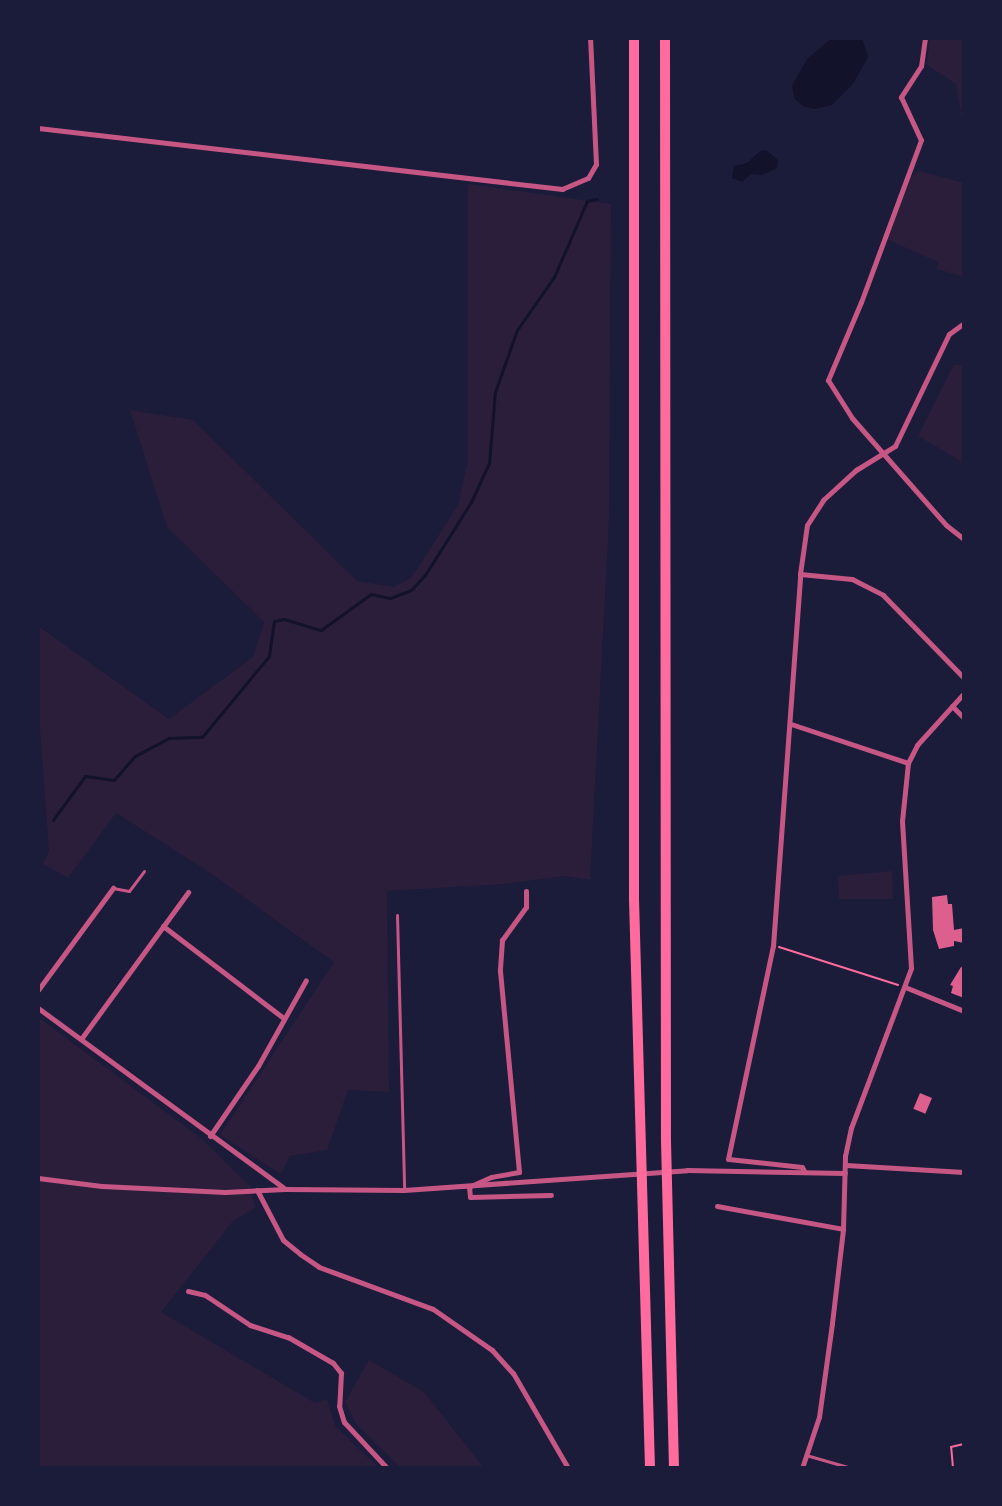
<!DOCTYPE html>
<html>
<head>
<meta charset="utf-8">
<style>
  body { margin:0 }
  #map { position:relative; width:1002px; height:1506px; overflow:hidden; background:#1b1b3a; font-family:"IBM Plex Sans",sans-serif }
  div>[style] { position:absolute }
  .green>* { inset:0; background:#2a1e3b }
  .water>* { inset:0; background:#12122b }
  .stream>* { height:3px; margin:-1.5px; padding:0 1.5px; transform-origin:1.5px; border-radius:1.5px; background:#12122b }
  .building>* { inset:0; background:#dd5f8e; transform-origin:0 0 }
  .path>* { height:2px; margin:-1px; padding:0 1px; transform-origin:1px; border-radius:1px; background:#ff6b9d }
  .service>* { height:3px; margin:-1.5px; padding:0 1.5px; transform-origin:1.5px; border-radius:1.5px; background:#c65784 }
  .minor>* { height:5px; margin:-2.5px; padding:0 2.5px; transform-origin:2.5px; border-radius:2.5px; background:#c65784 }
  .motorway>* { height:10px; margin:-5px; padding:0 5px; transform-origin:5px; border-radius:5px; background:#ff6b9d }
  span { translate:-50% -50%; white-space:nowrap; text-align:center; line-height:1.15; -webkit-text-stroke:8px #1b1b3a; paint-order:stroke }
  .frame { position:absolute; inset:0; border:40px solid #1b1b3a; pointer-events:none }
</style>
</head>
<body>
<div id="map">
  <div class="green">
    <i style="clip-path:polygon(930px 38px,964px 38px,964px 131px,956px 84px,927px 65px)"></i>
    <i style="clip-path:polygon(919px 171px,964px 183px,964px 277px,937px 269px,938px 262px,886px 239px,907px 180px)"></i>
    <i style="clip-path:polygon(468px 184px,611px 204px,609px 520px,590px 880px,565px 876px,504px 884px,387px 891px,389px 1092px,348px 1090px,327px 1150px,290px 1156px,281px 1174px,220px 1135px,334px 962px,209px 872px,116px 813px,68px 878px,43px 864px,49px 851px,38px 702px,38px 626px,169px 719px,253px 657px,264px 622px,167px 527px,130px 410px,193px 420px,357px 581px,394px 587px,412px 577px,458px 505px,468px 460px)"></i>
    <i style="clip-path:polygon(954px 364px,964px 366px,964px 470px,959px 460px,918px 436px)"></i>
    <i style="clip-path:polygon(892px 871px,893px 899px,839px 899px,838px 876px)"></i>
    <i style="clip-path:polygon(38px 1017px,202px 1139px,250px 1186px,255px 1208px,233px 1221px,161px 1312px,315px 1403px,327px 1399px,335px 1426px,379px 1468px,38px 1468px)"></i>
    <i style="clip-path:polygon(369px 1360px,424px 1392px,484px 1468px,401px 1468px,356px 1424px,345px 1402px)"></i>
  </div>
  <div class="water">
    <i style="clip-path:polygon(832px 38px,862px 38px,868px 57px,853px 84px,832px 105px,814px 109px,803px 106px,795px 99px,792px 86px,807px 59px)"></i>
    <i style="clip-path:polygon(766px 150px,778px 160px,777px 168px,762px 175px,751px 174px,742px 182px,732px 178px,734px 166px,747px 163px,760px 151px)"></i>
  </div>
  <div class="stream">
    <i style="left:53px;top:820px;width:54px;rotate:-54deg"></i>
    <i style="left:85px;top:776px;width:29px;rotate:8deg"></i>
    <i style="left:114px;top:780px;width:32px;rotate:-49deg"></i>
    <i style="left:135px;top:756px;width:38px;rotate:-28deg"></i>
    <i style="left:169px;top:738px;width:33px;rotate:-2deg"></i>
    <i style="left:202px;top:737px;width:105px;rotate:-50.4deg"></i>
    <i style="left:269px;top:656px;width:35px;rotate:-82deg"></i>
    <i style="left:274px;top:621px;width:10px;rotate:-11deg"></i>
    <i style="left:284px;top:619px;width:39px;rotate:17deg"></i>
    <i style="left:321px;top:630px;width:62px;rotate:-35.8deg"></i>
    <i style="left:371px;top:594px;width:19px;rotate:12deg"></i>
    <i style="left:390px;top:598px;width:22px;rotate:-21deg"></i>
    <i style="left:411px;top:590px;width:21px;rotate:-47deg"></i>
    <i style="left:425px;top:575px;width:86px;rotate:-57.8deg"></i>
    <i style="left:471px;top:502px;width:43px;rotate:-65.2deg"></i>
    <i style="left:489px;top:463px;width:71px;rotate:-85.2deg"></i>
    <i style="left:495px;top:392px;width:66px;rotate:-70.5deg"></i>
    <i style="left:517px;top:330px;width:65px;rotate:-55.1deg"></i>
    <i style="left:554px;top:277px;width:83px;rotate:-66.5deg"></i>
    <i style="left:587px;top:201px;width:10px;rotate:-11deg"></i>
  </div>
  <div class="building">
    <i style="clip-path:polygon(947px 895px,948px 904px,952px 904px,954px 930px,964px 928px,964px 943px,954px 941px,954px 946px,939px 949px,933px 930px,932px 897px)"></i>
    <i style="clip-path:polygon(961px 967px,964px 968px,964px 998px,951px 993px,953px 986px,950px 985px)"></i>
    <i style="left:920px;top:1093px;width:13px;height:17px;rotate:23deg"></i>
  </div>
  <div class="path">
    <i style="left:779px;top:947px;width:125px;rotate:17.7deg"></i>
    <i style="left:953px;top:1468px;width:21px;rotate:-95deg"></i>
    <i style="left:951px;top:1447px;width:13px;rotate:-13deg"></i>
  </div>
  <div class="service">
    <i style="left:113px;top:888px;width:16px;rotate:11deg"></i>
    <i style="left:129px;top:891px;width:25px;rotate:-53deg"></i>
    <i style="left:397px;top:915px;width:275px;rotate:88.5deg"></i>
    <i style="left:806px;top:1455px;width:47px;rotate:16.1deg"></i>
  </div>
  <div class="minor">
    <i style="left:925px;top:38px;width:28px;rotate:98deg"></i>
    <i style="left:921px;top:66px;width:37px;rotate:123deg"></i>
    <i style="left:901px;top:97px;width:47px;rotate:65.1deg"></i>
    <i style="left:921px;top:140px;width:173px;rotate:110.3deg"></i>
    <i style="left:861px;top:302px;width:85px;rotate:112.9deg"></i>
    <i style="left:828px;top:380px;width:45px;rotate:57.7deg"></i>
    <i style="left:852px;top:418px;width:142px;rotate:48.7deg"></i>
    <i style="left:946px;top:525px;width:23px;rotate:38deg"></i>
    <i style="left:38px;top:128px;width:528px;rotate:6.64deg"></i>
    <i style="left:562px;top:189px;width:28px;rotate:-23deg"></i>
    <i style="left:588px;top:178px;width:16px;rotate:-60deg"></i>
    <i style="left:596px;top:164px;width:126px;rotate:-92.7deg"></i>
    <i style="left:800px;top:574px;width:52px;rotate:5.5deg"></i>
    <i style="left:852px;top:579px;width:35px;rotate:27deg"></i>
    <i style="left:883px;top:595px;width:116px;rotate:45.7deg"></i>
    <i style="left:952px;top:706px;width:17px;rotate:45deg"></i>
    <i style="left:791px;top:724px;width:123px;rotate:18.4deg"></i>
    <i style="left:526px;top:891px;width:16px;rotate:90deg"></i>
    <i style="left:526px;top:907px;width:41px;rotate:126deg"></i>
    <i style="left:502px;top:940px;width:31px;rotate:94deg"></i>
    <i style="left:500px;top:971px;width:202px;rotate:84.6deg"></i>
    <i style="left:519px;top:1172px;width:28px;rotate:170deg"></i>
    <i style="left:491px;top:1177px;width:24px;rotate:156deg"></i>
    <i style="left:469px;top:1187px;width:10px;rotate:84deg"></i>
    <i style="left:470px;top:1197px;width:81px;rotate:-1.4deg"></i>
    <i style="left:163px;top:926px;width:150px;rotate:37.4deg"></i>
    <i style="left:905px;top:987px;width:64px;rotate:22.1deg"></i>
    <i style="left:38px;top:990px;width:127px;rotate:-53.7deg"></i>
    <i style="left:38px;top:1008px;width:306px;rotate:36.2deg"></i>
    <i style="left:81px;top:1039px;width:182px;rotate:-53.9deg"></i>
    <i style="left:210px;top:1136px;width:85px;rotate:-55.6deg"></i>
    <i style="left:258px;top:1066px;width:98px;rotate:-60.8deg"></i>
    <i style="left:846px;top:1165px;width:118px;rotate:3.4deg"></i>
    <i style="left:804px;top:1171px;width:4px;rotate:-117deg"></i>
    <i style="left:802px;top:1167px;width:74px;rotate:-173.8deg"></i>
    <i style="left:728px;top:1159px;width:218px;rotate:-78.1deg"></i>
    <i style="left:773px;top:946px;width:373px;rotate:-85.8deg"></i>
    <i style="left:800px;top:574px;width:49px;rotate:-81.9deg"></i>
    <i style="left:807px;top:525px;width:30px;rotate:-57deg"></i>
    <i style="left:823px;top:500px;width:45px;rotate:-42.3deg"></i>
    <i style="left:856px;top:470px;width:46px;rotate:-31.6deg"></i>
    <i style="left:895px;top:446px;width:124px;rotate:-64.3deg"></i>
    <i style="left:949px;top:334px;width:19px;rotate:-36deg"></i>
    <i style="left:38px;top:1178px;width:64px;rotate:7.1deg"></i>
    <i style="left:102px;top:1186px;width:123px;rotate:2.8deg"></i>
    <i style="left:225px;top:1192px;width:60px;rotate:-2.9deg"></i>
    <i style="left:285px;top:1189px;width:119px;rotate:0.5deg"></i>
    <i style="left:404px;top:1190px;width:284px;rotate:-4deg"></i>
    <i style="left:687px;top:1170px;width:158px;rotate:1.1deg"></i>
    <i style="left:257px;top:1190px;width:56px;rotate:62.5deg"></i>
    <i style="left:283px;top:1240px;width:22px;rotate:39deg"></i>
    <i style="left:300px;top:1254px;width:23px;rotate:34deg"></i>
    <i style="left:319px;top:1267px;width:121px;rotate:20.2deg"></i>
    <i style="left:433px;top:1309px;width:72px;rotate:34.8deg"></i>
    <i style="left:492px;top:1350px;width:31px;rotate:48deg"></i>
    <i style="left:513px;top:1373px;width:110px;rotate:59.9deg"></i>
    <i style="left:717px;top:1206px;width:128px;rotate:10.3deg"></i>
    <i style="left:188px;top:1291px;width:17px;rotate:13deg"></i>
    <i style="left:205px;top:1295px;width:54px;rotate:33.7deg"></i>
    <i style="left:250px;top:1325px;width:40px;rotate:18deg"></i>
    <i style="left:288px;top:1337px;width:52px;rotate:30deg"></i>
    <i style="left:333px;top:1363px;width:13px;rotate:51deg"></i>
    <i style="left:341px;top:1373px;width:33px;rotate:93deg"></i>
    <i style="left:339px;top:1406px;width:17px;rotate:73deg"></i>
    <i style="left:344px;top:1422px;width:63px;rotate:46.9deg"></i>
    <i style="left:802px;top:1468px;width:54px;rotate:-71.6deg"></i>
    <i style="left:819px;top:1417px;width:95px;rotate:-82.1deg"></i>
    <i style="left:832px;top:1323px;width:95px;rotate:-83.3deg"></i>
    <i style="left:843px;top:1229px;width:73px;rotate:-88.4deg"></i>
    <i style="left:845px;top:1156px;width:29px;rotate:-78deg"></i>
    <i style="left:851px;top:1128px;width:171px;rotate:-69.4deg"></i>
    <i style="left:911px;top:968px;width:147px;rotate:-93.5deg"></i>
    <i style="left:902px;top:821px;width:58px;rotate:-84.1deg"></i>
    <i style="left:908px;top:763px;width:20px;rotate:-63deg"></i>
    <i style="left:917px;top:745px;width:70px;rotate:-47.9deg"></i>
  </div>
  <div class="motorway">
    <i style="left:634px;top:38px;width:861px;rotate:90deg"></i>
    <i style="left:634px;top:899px;width:569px;rotate:88.39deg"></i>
    <i style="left:665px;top:38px;width:1103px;rotate:89.95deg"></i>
    <i style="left:666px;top:1141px;width:327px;rotate:88.6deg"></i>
  </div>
  <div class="frame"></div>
</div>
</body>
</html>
